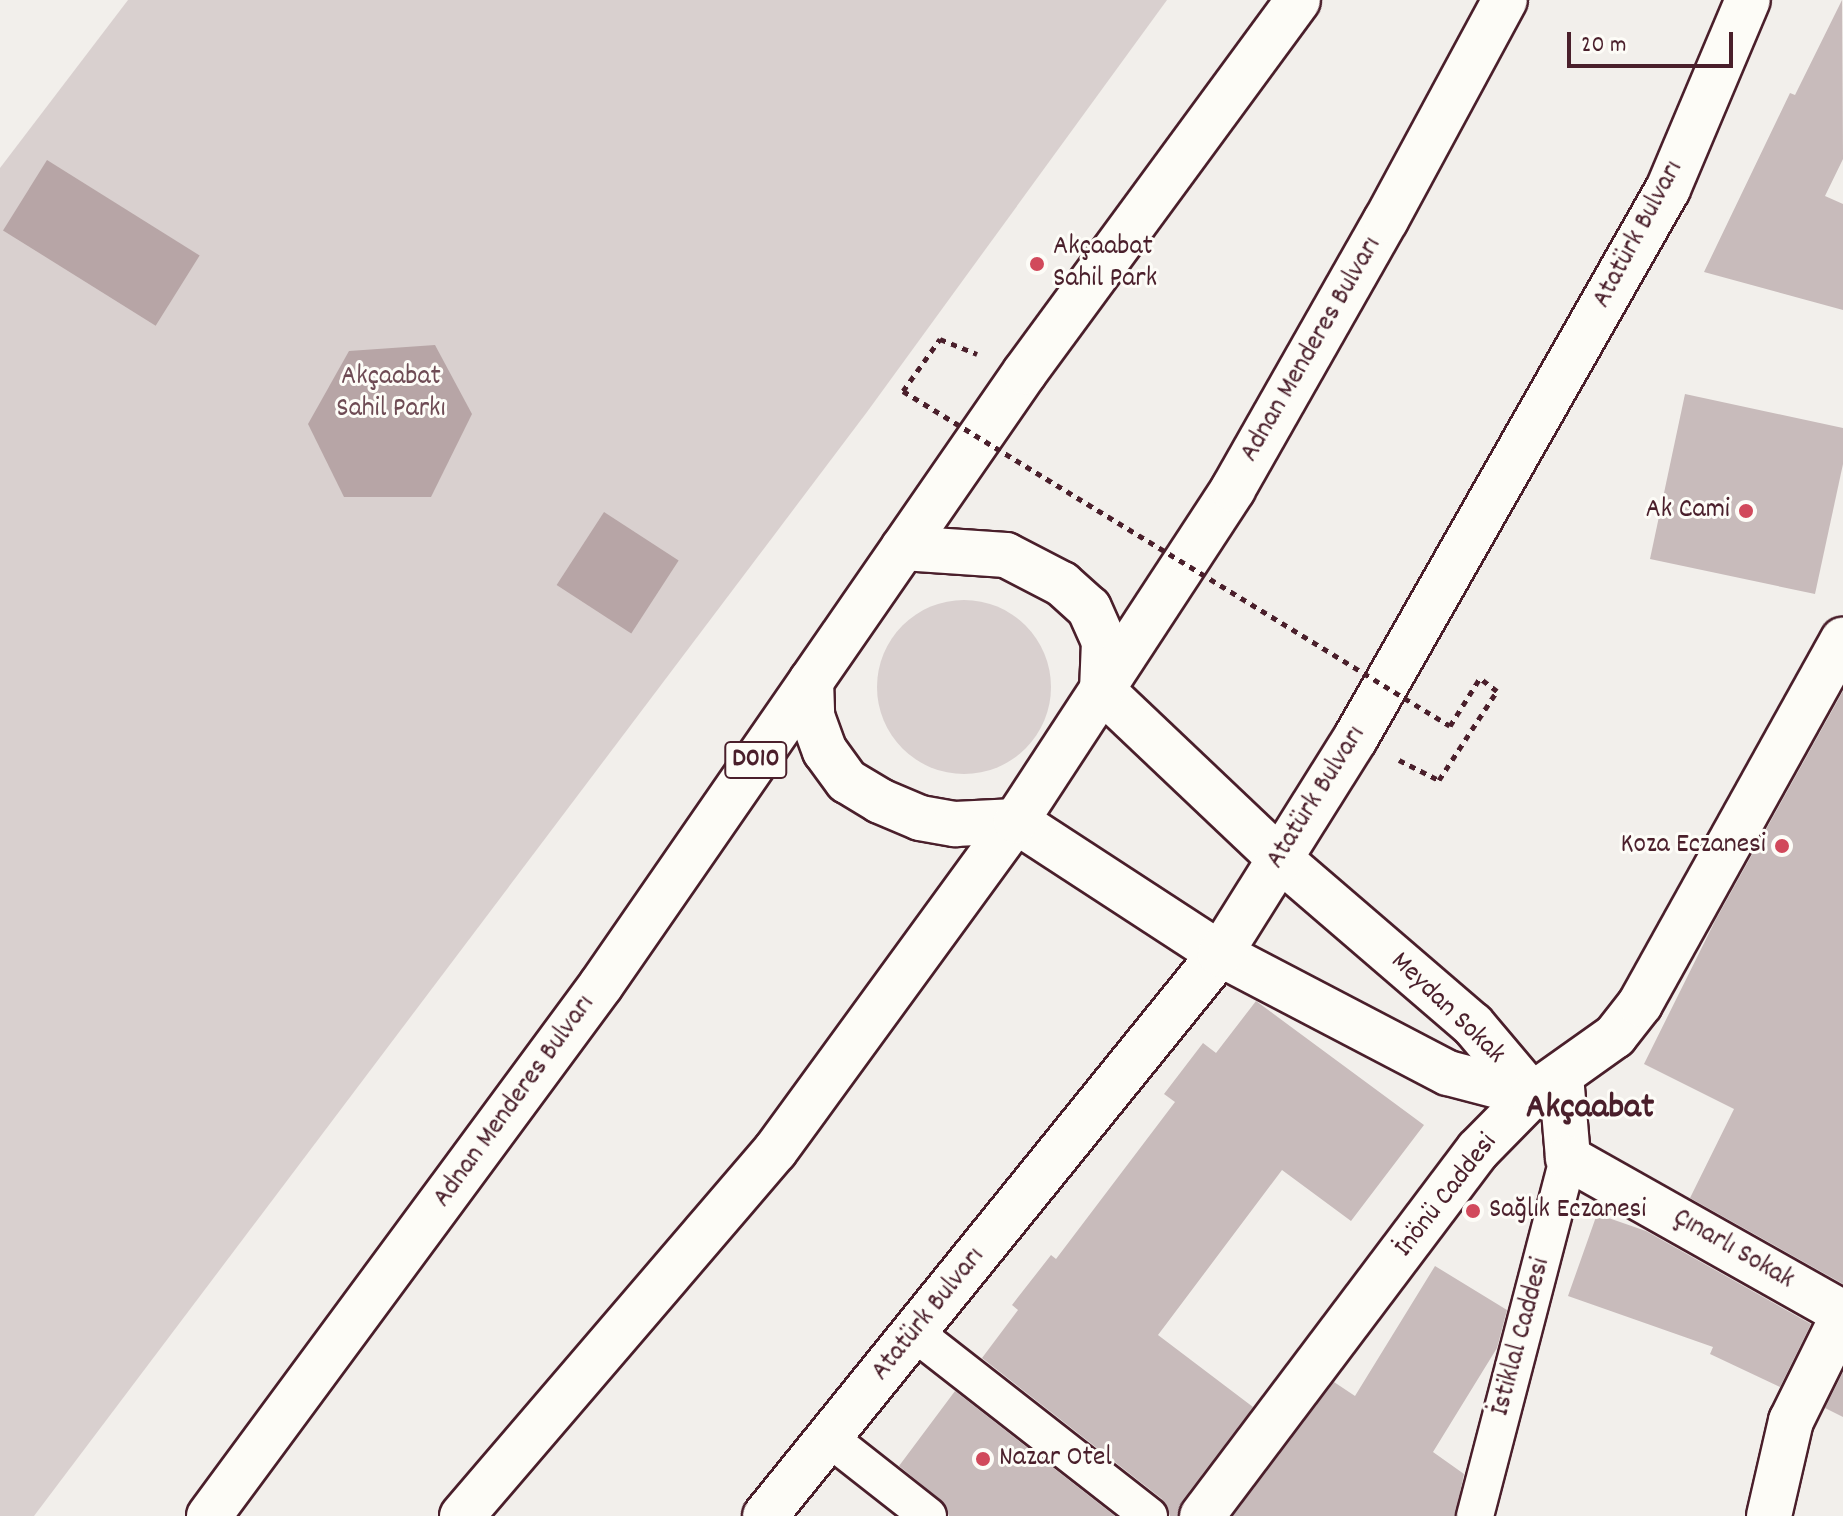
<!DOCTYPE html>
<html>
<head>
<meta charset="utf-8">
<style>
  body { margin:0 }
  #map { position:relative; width:1843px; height:1516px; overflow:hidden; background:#f2efeb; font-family:Dekko,sans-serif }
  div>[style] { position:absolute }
  .green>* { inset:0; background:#d9d0cf }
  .round { border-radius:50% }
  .water>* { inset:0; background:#b7a5a6; transform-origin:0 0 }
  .building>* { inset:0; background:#c8bbbb }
  .path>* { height:5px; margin-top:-2.5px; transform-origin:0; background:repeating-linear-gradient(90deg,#4a1f2b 0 6px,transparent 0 12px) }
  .roads { filter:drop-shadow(2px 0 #4a1f2b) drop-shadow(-2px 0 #4a1f2b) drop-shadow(0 2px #4a1f2b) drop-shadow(0 -2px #4a1f2b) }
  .pedestrian>* { height:36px; margin:-18px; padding:0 18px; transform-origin:18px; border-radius:18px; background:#fdfcf7 }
  .minor>* { height:44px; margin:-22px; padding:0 22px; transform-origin:22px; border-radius:22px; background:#fdfcf7 }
  .trunk>* { height:44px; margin:-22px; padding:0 22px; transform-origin:22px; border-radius:22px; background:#fdfcf7 }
  .path-bridge>* { height:5px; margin-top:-2.5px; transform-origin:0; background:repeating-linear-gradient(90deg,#4a1f2b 0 6px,transparent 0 12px) }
  .dots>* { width:22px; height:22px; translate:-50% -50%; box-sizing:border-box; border:4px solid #fdfcf7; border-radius:50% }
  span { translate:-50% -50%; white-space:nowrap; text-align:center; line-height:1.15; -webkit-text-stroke:6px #fdfcf7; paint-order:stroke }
  .shield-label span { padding:2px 6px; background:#fdfcf7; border:2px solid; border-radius:6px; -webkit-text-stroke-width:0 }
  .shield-label { font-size:26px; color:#4a1f2b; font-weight:700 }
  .street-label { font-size:28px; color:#4a1f2b }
  .poi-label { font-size:28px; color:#4a1f2b }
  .left { translate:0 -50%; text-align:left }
  .right { translate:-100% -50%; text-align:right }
  .park-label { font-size:28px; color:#6e4b54 }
  .district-label { font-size:36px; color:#4a1f2b; font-weight:700 }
  .scale { position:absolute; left:1567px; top:32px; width:166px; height:36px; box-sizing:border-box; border:4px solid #4a1f2b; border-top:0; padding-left:10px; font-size:24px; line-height:28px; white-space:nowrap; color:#4a1f2b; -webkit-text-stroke:6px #fdfcf7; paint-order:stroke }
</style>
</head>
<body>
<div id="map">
  <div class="green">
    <i style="clip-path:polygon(128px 0,1167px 0,867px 412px,34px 1516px,0 1516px,0 168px)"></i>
    <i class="round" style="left:877px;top:600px;width:174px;height:174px"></i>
  </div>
  <div class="water">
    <i style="left:47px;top:160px;width:180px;height:83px;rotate:32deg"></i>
    <i style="clip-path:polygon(435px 345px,472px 414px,431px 497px,344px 497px,308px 424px,349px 351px)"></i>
    <i style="left:604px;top:512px;width:89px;height:87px;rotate:33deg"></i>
  </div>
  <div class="building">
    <i style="clip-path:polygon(1842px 0,1843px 159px,1825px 196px,1843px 204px,1843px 310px,1704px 272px,1790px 93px,1795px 95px)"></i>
    <i style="clip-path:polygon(1685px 394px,1843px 428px,1843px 464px,1815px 594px,1650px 559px)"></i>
    <i style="clip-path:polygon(1843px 691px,1843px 1284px,1690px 1198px,1734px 1109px,1644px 1064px,1715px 921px)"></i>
    <i style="clip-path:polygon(1256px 1001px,1424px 1125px,1351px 1221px,1282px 1170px,1158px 1335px,1253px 1407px,1182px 1501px,1178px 1516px,1170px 1516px,1162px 1499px,982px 1358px,1018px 1310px,1012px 1305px,1051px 1255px,1056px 1259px,1175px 1102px,1164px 1094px,1203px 1043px,1216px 1053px)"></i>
    <i style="clip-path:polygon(1597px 1214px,1646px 1231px,1811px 1324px,1780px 1387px,1710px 1354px,1713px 1347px,1568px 1296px)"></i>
    <i style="clip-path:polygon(1435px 1266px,1507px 1310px,1497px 1348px,1433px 1452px,1464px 1474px,1455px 1516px,1233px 1516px,1334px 1382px,1355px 1396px)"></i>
    <i style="clip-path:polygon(1843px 1372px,1843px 1417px,1825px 1408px)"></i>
    <i style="clip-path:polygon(955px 1391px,1115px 1516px,949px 1516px,941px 1500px,899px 1466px)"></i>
  </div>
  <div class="path">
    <i style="left:903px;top:391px;width:64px;rotate:-54.6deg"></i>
    <i style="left:940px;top:339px;width:40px;rotate:22deg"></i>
    <i style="left:1399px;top:760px;width:45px;rotate:26.6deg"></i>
    <i style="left:1439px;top:780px;width:106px;rotate:-56.9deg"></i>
    <i style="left:1497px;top:691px;width:21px;rotate:-143deg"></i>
  </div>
  <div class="roads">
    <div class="pedestrian">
      <i style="left:915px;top:1333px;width:297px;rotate:38deg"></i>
      <i style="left:829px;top:1438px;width:126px;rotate:38.2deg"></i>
      <i style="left:1475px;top:1516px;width:370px;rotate:-75.4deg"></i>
    </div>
    <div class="minor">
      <i style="left:1016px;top:821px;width:244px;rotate:33.1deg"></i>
      <i style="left:1220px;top:954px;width:257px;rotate:27.6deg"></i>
      <i style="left:1448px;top:1073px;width:87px;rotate:14.7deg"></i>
      <i style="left:1532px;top:1095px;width:92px;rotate:-130.1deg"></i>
      <i style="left:1473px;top:1025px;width:255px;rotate:-139.3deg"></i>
      <i style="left:1280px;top:859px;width:245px;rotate:-136.5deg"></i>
      <i style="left:1561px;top:1076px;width:82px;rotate:85.1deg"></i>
      <i style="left:1568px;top:1158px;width:316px;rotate:29.4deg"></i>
      <i style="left:765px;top:1516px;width:723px;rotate:-51.01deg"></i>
      <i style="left:1220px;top:954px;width:254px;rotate:-57.9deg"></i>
      <i style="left:1355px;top:739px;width:633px;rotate:-60.36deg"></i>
      <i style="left:1668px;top:189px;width:205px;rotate:-67.1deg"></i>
      <i style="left:1202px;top:1516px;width:458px;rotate:-53deg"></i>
      <i style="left:1478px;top:1150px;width:77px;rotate:-45.5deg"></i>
      <i style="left:1532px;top:1095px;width:102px;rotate:-35.4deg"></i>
      <i style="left:1615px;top:1036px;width:41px;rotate:-52deg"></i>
      <i style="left:1640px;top:1004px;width:417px;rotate:-60.9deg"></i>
      <i style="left:1769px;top:1516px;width:98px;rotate:-77deg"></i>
      <i style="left:1791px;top:1421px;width:117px;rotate:-63.7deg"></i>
    </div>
    <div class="trunk">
      <i style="left:903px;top:548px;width:103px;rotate:3.9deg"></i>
      <i style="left:1006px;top:555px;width:63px;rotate:27.4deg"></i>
      <i style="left:1062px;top:584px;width:36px;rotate:42deg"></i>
      <i style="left:1089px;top:608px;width:36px;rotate:66deg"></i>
      <i style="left:1104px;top:641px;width:49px;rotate:92.3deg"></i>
      <i style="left:811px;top:681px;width:35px;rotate:88deg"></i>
      <i style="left:812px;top:716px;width:37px;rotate:70deg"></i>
      <i style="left:825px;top:751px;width:37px;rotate:54deg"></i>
      <i style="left:847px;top:781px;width:39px;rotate:31deg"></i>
      <i style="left:880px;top:801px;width:43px;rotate:23deg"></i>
      <i style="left:920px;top:818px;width:36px;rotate:10deg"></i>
      <i style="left:955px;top:824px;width:61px;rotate:-2.8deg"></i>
      <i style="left:209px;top:1516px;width:660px;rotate:-53.56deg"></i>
      <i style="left:601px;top:985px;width:745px;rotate:-55.33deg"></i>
      <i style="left:1025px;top:372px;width:461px;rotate:-53.7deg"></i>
      <i style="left:462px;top:1516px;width:481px;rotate:-49.4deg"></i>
      <i style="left:775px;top:1151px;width:409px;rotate:-53.9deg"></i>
      <i style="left:1016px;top:821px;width:397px;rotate:-56.8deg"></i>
      <i style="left:1233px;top:489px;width:309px;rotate:-60.4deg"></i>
      <i style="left:1386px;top:220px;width:250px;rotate:-61.6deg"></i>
    </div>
  </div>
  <div class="path-bridge">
    <i style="left:903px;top:391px;width:641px;rotate:31.48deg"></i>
    <i style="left:1450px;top:726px;width:57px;rotate:-58deg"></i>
  </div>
  <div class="dots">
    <i style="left:1037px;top:264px;background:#d1495b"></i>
    <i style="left:1746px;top:511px;background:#d1495b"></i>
    <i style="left:1782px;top:846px;background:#d1495b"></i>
    <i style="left:1473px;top:1211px;background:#d1495b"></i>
    <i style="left:983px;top:1459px;background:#d1495b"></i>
  </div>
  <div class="shield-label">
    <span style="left:756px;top:760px">D010</span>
  </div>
  <div class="street-label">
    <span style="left:1639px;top:235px;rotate:-62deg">Atatürk Bulvarı</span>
    <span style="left:1312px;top:350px;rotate:-60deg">Adnan Menderes Bulvarı</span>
    <span style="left:1317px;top:798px;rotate:-58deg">Atatürk Bulvarı</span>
    <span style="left:1447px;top:1009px;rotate:44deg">Meydan Sokak</span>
    <span style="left:515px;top:1102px;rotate:-54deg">Adnan Menderes Bulvarı</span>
    <span style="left:1447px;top:1196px;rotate:-52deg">İnönü Caddesi</span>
    <span style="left:1733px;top:1250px;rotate:30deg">Çınarlı Sokak</span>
    <span style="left:929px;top:1315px;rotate:-51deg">Atatürk Bulvarı</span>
    <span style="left:1522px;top:1337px;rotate:-75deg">İstiklal Caddesi</span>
  </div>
  <div class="poi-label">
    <span class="left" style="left:1053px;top:264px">Akçaabat<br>Sahil Park</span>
    <span class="right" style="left:1730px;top:511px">Ak Cami</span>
    <span class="right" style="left:1766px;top:846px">Koza Eczanesi</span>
    <span class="left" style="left:1489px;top:1211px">Sağlık Eczanesi</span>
    <span class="left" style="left:999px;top:1459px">Nazar Otel</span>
  </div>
  <div class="park-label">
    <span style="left:391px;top:394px">Akçaabat<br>Sahil Parkı</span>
  </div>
  <div class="district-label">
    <span style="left:1590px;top:1110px">Akçaabat</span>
  </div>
  <div class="scale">20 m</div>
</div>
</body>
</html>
